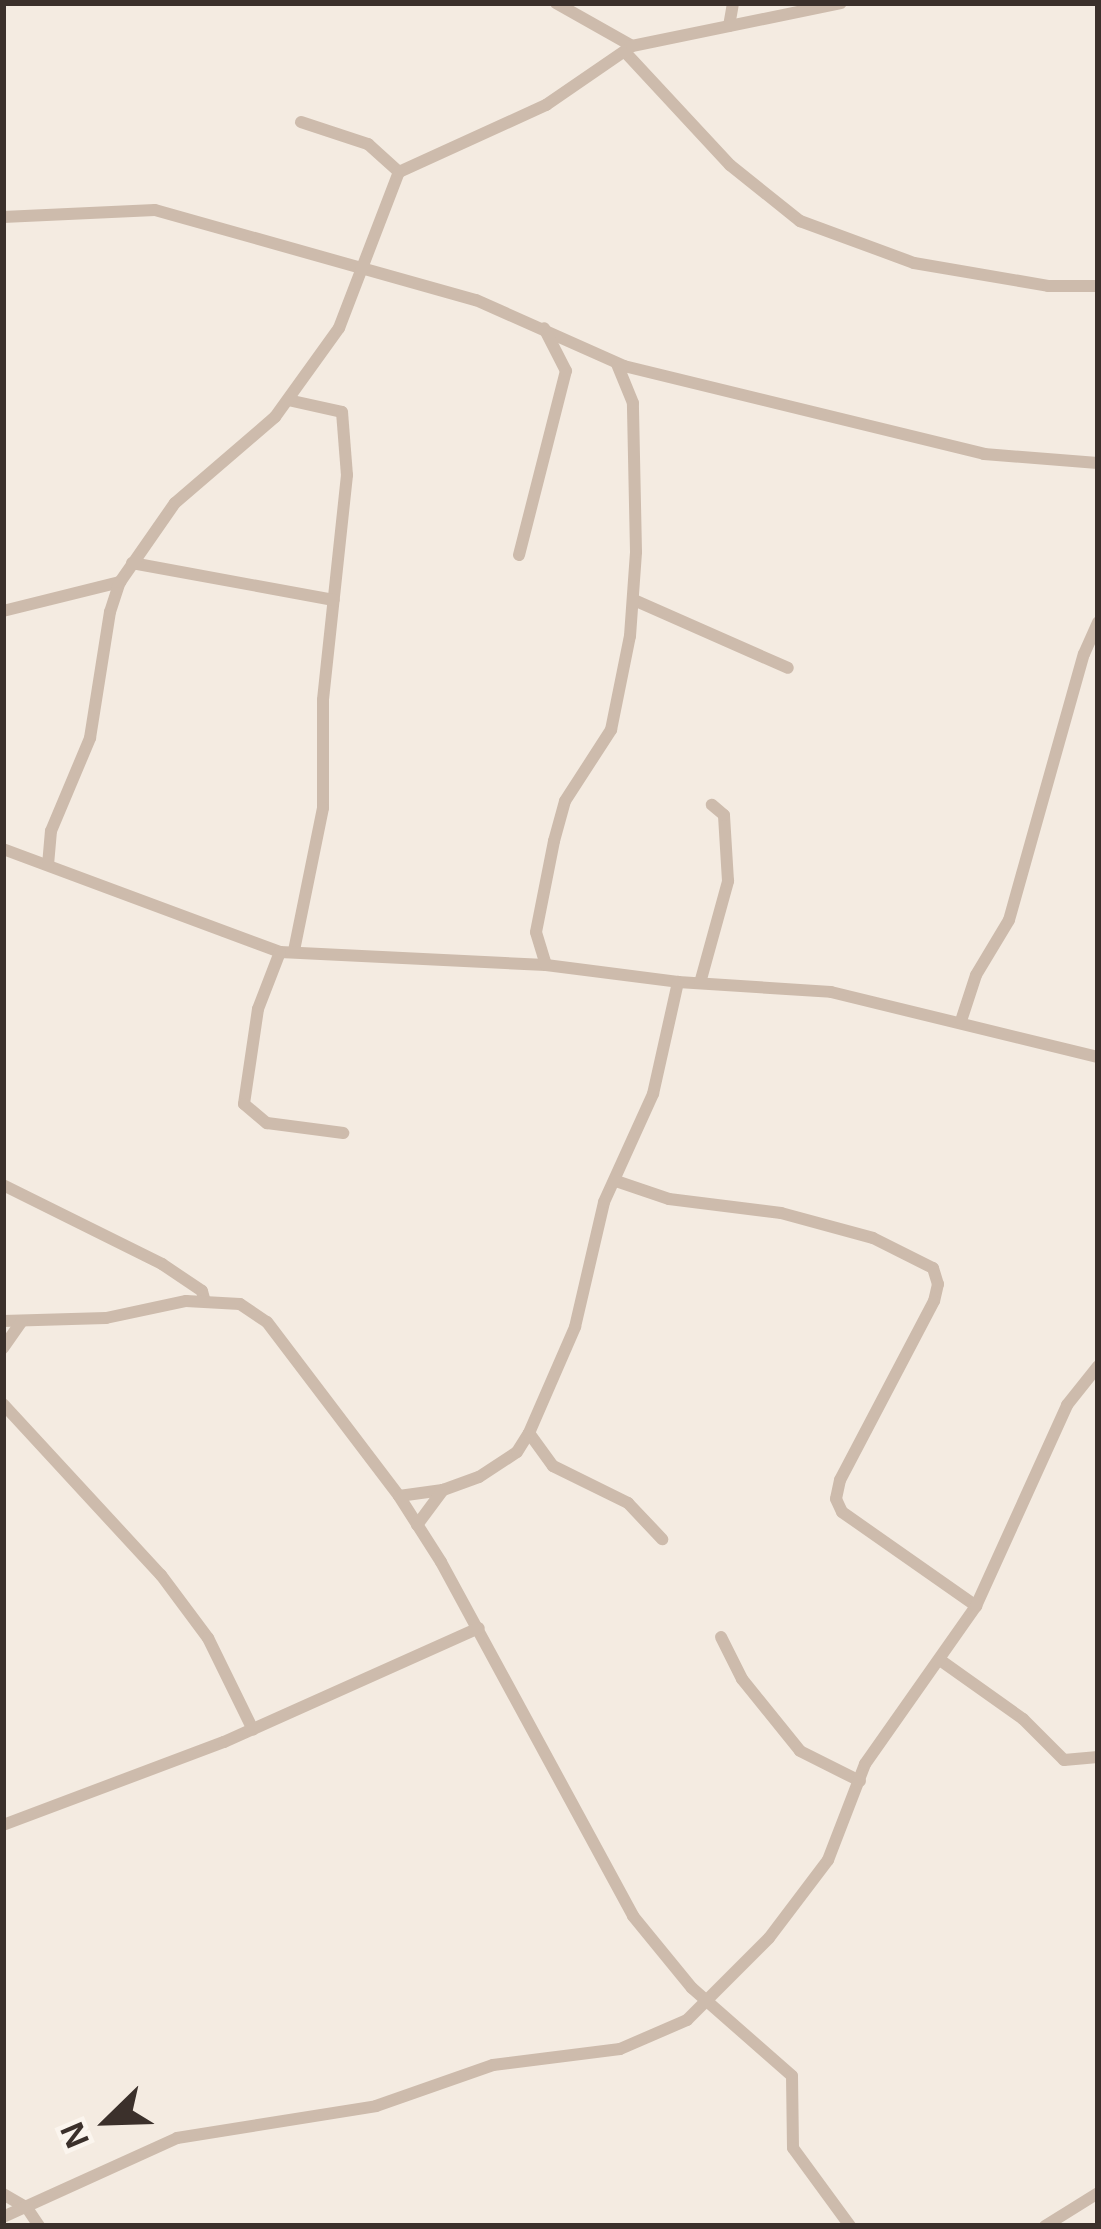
<!DOCTYPE html>
<html>
<head>
<meta charset="utf-8">
<style>
  body { margin:0 }
  #map { position:relative; width:1101px; height:2229px; overflow:hidden; background:#f4ebe1; font-family:Arial,sans-serif }
  div>[style] { position:absolute }
  .street>* { height:12px; margin:-6px; padding:0 6px; transform-origin:6px; border-radius:6px; background:#cdbbac }
  span { translate:-50% -50%; white-space:nowrap; text-align:center; line-height:1.15; -webkit-text-stroke:12px #fbf5ee; paint-order:stroke }
  .frame { position:absolute; inset:0; border:6px solid #3b302b; pointer-events:none }
  .north { position:absolute; left:48px; top:2061px; width:120px; height:120px; -webkit-text-stroke:9px #fbf5ee; paint-order:stroke; rotate:247deg; font-size:33px; font-weight:700; line-height:48px; text-align:center; color:#3b302b }
  .north::after { content:''; display:block; margin:auto; width:42px; height:54px; background:#3b302b; clip-path:polygon(50% 0,100% 100%,50% 72%,0 100%) }
</style>
</head>
<body>
<div id="map">
  <div class="street">
    <i style="left:556px;top:3px;width:87px;rotate:29.5deg"></i>
    <i style="left:729px;top:26px;width:23px;rotate:-80deg"></i>
    <i style="left:625px;top:52px;width:154px;rotate:47.1deg"></i>
    <i style="left:730px;top:165px;width:90px;rotate:38.7deg"></i>
    <i style="left:800px;top:221px;width:121px;rotate:20.2deg"></i>
    <i style="left:914px;top:263px;width:136px;rotate:9.7deg"></i>
    <i style="left:1048px;top:286px;width:50px"></i>
    <i style="left:301px;top:122px;width:71px;rotate:18.2deg"></i>
    <i style="left:368px;top:144px;width:42px;rotate:42.1deg"></i>
    <i style="left:3px;top:217px;width:152px;rotate:-2.6deg"></i>
    <i style="left:155px;top:210px;width:333px;rotate:15.7deg"></i>
    <i style="left:476px;top:300px;width:162px;rotate:24deg"></i>
    <i style="left:624px;top:366px;width:371px;rotate:13.7deg"></i>
    <i style="left:984px;top:454px;width:114px;rotate:4.5deg"></i>
    <i style="left:288px;top:400px;width:55px;rotate:12.5deg"></i>
    <i style="left:342px;top:412px;width:63px;rotate:85.5deg"></i>
    <i style="left:347px;top:475px;width:226px;rotate:96.1deg"></i>
    <i style="left:323px;top:700px;width:108px;rotate:90deg"></i>
    <i style="left:323px;top:808px;width:145px;rotate:101.5deg"></i>
    <i style="left:519px;top:555px;width:190px;rotate:-75.7deg"></i>
    <i style="left:566px;top:371px;width:48px;rotate:-117.1deg"></i>
    <i style="left:132px;top:563px;width:205px;rotate:10.4deg"></i>
    <i style="left:634px;top:600px;width:168px;rotate:23.8deg"></i>
    <i style="left:3px;top:611px;width:121px;rotate:-13.9deg"></i>
    <i style="left:3px;top:849px;width:296px;rotate:20.4deg"></i>
    <i style="left:280px;top:952px;width:266px;rotate:2.8deg"></i>
    <i style="left:546px;top:965px;width:133px;rotate:7.3deg"></i>
    <i style="left:678px;top:982px;width:153px;rotate:3.7deg"></i>
    <i style="left:831px;top:992px;width:275px;rotate:13.7deg"></i>
    <i style="left:48px;top:865px;width:34px;rotate:-85deg"></i>
    <i style="left:51px;top:831px;width:101px;rotate:-67.2deg"></i>
    <i style="left:90px;top:738px;width:128px;rotate:-81deg"></i>
    <i style="left:110px;top:612px;width:32px;rotate:-72deg"></i>
    <i style="left:120px;top:582px;width:96px;rotate:-55.2deg"></i>
    <i style="left:175px;top:503px;width:132px;rotate:-40.7deg"></i>
    <i style="left:275px;top:417px;width:110px;rotate:-54.3deg"></i>
    <i style="left:339px;top:328px;width:167px;rotate:-69deg"></i>
    <i style="left:399px;top:172px;width:162px;rotate:-24.5deg"></i>
    <i style="left:546px;top:105px;width:104px;rotate:-34.5deg"></i>
    <i style="left:632px;top:46px;width:213px;rotate:-11.6deg"></i>
    <i style="left:280px;top:952px;width:61px;rotate:111.1deg"></i>
    <i style="left:258px;top:1009px;width:96px;rotate:98.4deg"></i>
    <i style="left:244px;top:1104px;width:30px;rotate:40deg"></i>
    <i style="left:267px;top:1123px;width:77px;rotate:7.5deg"></i>
    <i style="left:546px;top:965px;width:34px;rotate:-107deg"></i>
    <i style="left:536px;top:932px;width:93px;rotate:-78.8deg"></i>
    <i style="left:554px;top:841px;width:41px;rotate:-74.6deg"></i>
    <i style="left:565px;top:801px;width:85px;rotate:-57.1deg"></i>
    <i style="left:611px;top:730px;width:96px;rotate:-78.6deg"></i>
    <i style="left:630px;top:636px;width:84px;rotate:-85.9deg"></i>
    <i style="left:636px;top:552px;width:149px;rotate:-91.2deg"></i>
    <i style="left:633px;top:403px;width:42px;rotate:-112.3deg"></i>
    <i style="left:700px;top:983px;width:106px;rotate:-74.6deg"></i>
    <i style="left:728px;top:881px;width:66px;rotate:-93.5deg"></i>
    <i style="left:724px;top:815px;width:16px;rotate:-140deg"></i>
    <i style="left:961px;top:1021px;width:48px;rotate:-71.9deg"></i>
    <i style="left:976px;top:975px;width:64px;rotate:-59deg"></i>
    <i style="left:1009px;top:920px;width:276px;rotate:-74.3deg"></i>
    <i style="left:1084px;top:654px;width:35px;rotate:-66deg"></i>
    <i style="left:616px;top:1181px;width:56px;rotate:18.8deg"></i>
    <i style="left:669px;top:1199px;width:113px;rotate:7.1deg"></i>
    <i style="left:781px;top:1213px;width:95px;rotate:15.2deg"></i>
    <i style="left:873px;top:1238px;width:67px;rotate:26.6deg"></i>
    <i style="left:933px;top:1268px;width:17px;rotate:73deg"></i>
    <i style="left:938px;top:1284px;width:17px;rotate:103deg"></i>
    <i style="left:934px;top:1301px;width:202px;rotate:117.7deg"></i>
    <i style="left:840px;top:1480px;width:19px;rotate:102deg"></i>
    <i style="left:836px;top:1499px;width:14px;rotate:65deg"></i>
    <i style="left:842px;top:1512px;width:164px;rotate:35deg"></i>
    <i style="left:3px;top:1185px;width:178px;rotate:26.4deg"></i>
    <i style="left:162px;top:1264px;width:48px;rotate:34deg"></i>
    <i style="left:202px;top:1291px;width:11px;rotate:75deg"></i>
    <i style="left:3px;top:1321px;width:103px;rotate:-1.7deg"></i>
    <i style="left:106px;top:1318px;width:82px;rotate:-12deg"></i>
    <i style="left:186px;top:1301px;width:54px;rotate:3.2deg"></i>
    <i style="left:240px;top:1304px;width:32px;rotate:34deg"></i>
    <i style="left:267px;top:1322px;width:218px;rotate:52.8deg"></i>
    <i style="left:399px;top:1496px;width:78px;rotate:57.5deg"></i>
    <i style="left:441px;top:1562px;width:403px;rotate:61.5deg"></i>
    <i style="left:633px;top:1916px;width:93px;rotate:50.7deg"></i>
    <i style="left:692px;top:1988px;width:133px;rotate:41.3deg"></i>
    <i style="left:792px;top:2076px;width:72px;rotate:89.2deg"></i>
    <i style="left:793px;top:2148px;width:97px;rotate:53.8deg"></i>
    <i style="left:3px;top:1348px;width:33px;rotate:-55deg"></i>
    <i style="left:3px;top:1404px;width:233px;rotate:47.3deg"></i>
    <i style="left:161px;top:1575px;width:79px;rotate:53.3deg"></i>
    <i style="left:208px;top:1638px;width:102px;rotate:63.9deg"></i>
    <i style="left:529px;top:1433px;width:41px;rotate:54deg"></i>
    <i style="left:553px;top:1466px;width:84px;rotate:26.3deg"></i>
    <i style="left:628px;top:1503px;width:50px;rotate:46.6deg"></i>
    <i style="left:399px;top:1496px;width:44px;rotate:-7.8deg"></i>
    <i style="left:443px;top:1490px;width:38px;rotate:-20deg"></i>
    <i style="left:479px;top:1477px;width:45px;rotate:-33.3deg"></i>
    <i style="left:517px;top:1452px;width:22px;rotate:-58deg"></i>
    <i style="left:529px;top:1433px;width:116px;rotate:-66.5deg"></i>
    <i style="left:575px;top:1327px;width:128px;rotate:-76.9deg"></i>
    <i style="left:604px;top:1202px;width:119px;rotate:-65.6deg"></i>
    <i style="left:653px;top:1094px;width:115px;rotate:-77.4deg"></i>
    <i style="left:417px;top:1525px;width:44px;rotate:-53.4deg"></i>
    <i style="left:721px;top:1637px;width:47px;rotate:63.4deg"></i>
    <i style="left:742px;top:1679px;width:92px;rotate:51.1deg"></i>
    <i style="left:800px;top:1751px;width:67px;rotate:26.6deg"></i>
    <i style="left:940px;top:1660px;width:102px;rotate:35.4deg"></i>
    <i style="left:1023px;top:1719px;width:58px;rotate:45deg"></i>
    <i style="left:1064px;top:1760px;width:34px;rotate:-5deg"></i>
    <i style="left:3px;top:1825px;width:236px;rotate:-20.6deg"></i>
    <i style="left:224px;top:1742px;width:279px;rotate:-24.1deg"></i>
    <i style="left:3px;top:2194px;width:28px;rotate:30deg"></i>
    <i style="left:27px;top:2208px;width:22px;rotate:56deg"></i>
    <i style="left:3px;top:2217px;width:191px;rotate:-24.4deg"></i>
    <i style="left:177px;top:2138px;width:202px;rotate:-9.1deg"></i>
    <i style="left:376px;top:2106px;width:124px;rotate:-19.3deg"></i>
    <i style="left:493px;top:2065px;width:128px;rotate:-7.2deg"></i>
    <i style="left:620px;top:2049px;width:73px;rotate:-23.4deg"></i>
    <i style="left:687px;top:2020px;width:116px;rotate:-45deg"></i>
    <i style="left:769px;top:1938px;width:98px;rotate:-52.9deg"></i>
    <i style="left:828px;top:1860px;width:103px;rotate:-68.9deg"></i>
    <i style="left:865px;top:1764px;width:193px;rotate:-54.9deg"></i>
    <i style="left:976px;top:1606px;width:221px;rotate:-65.6deg"></i>
    <i style="left:1067px;top:1405px;width:50px;rotate:-51.5deg"></i>
    <i style="left:1045px;top:2226px;width:62px;rotate:-31.9deg"></i>
  </div>
  <div class="frame"></div>
  <div class="north">N</div>
</div>
</body>
</html>
